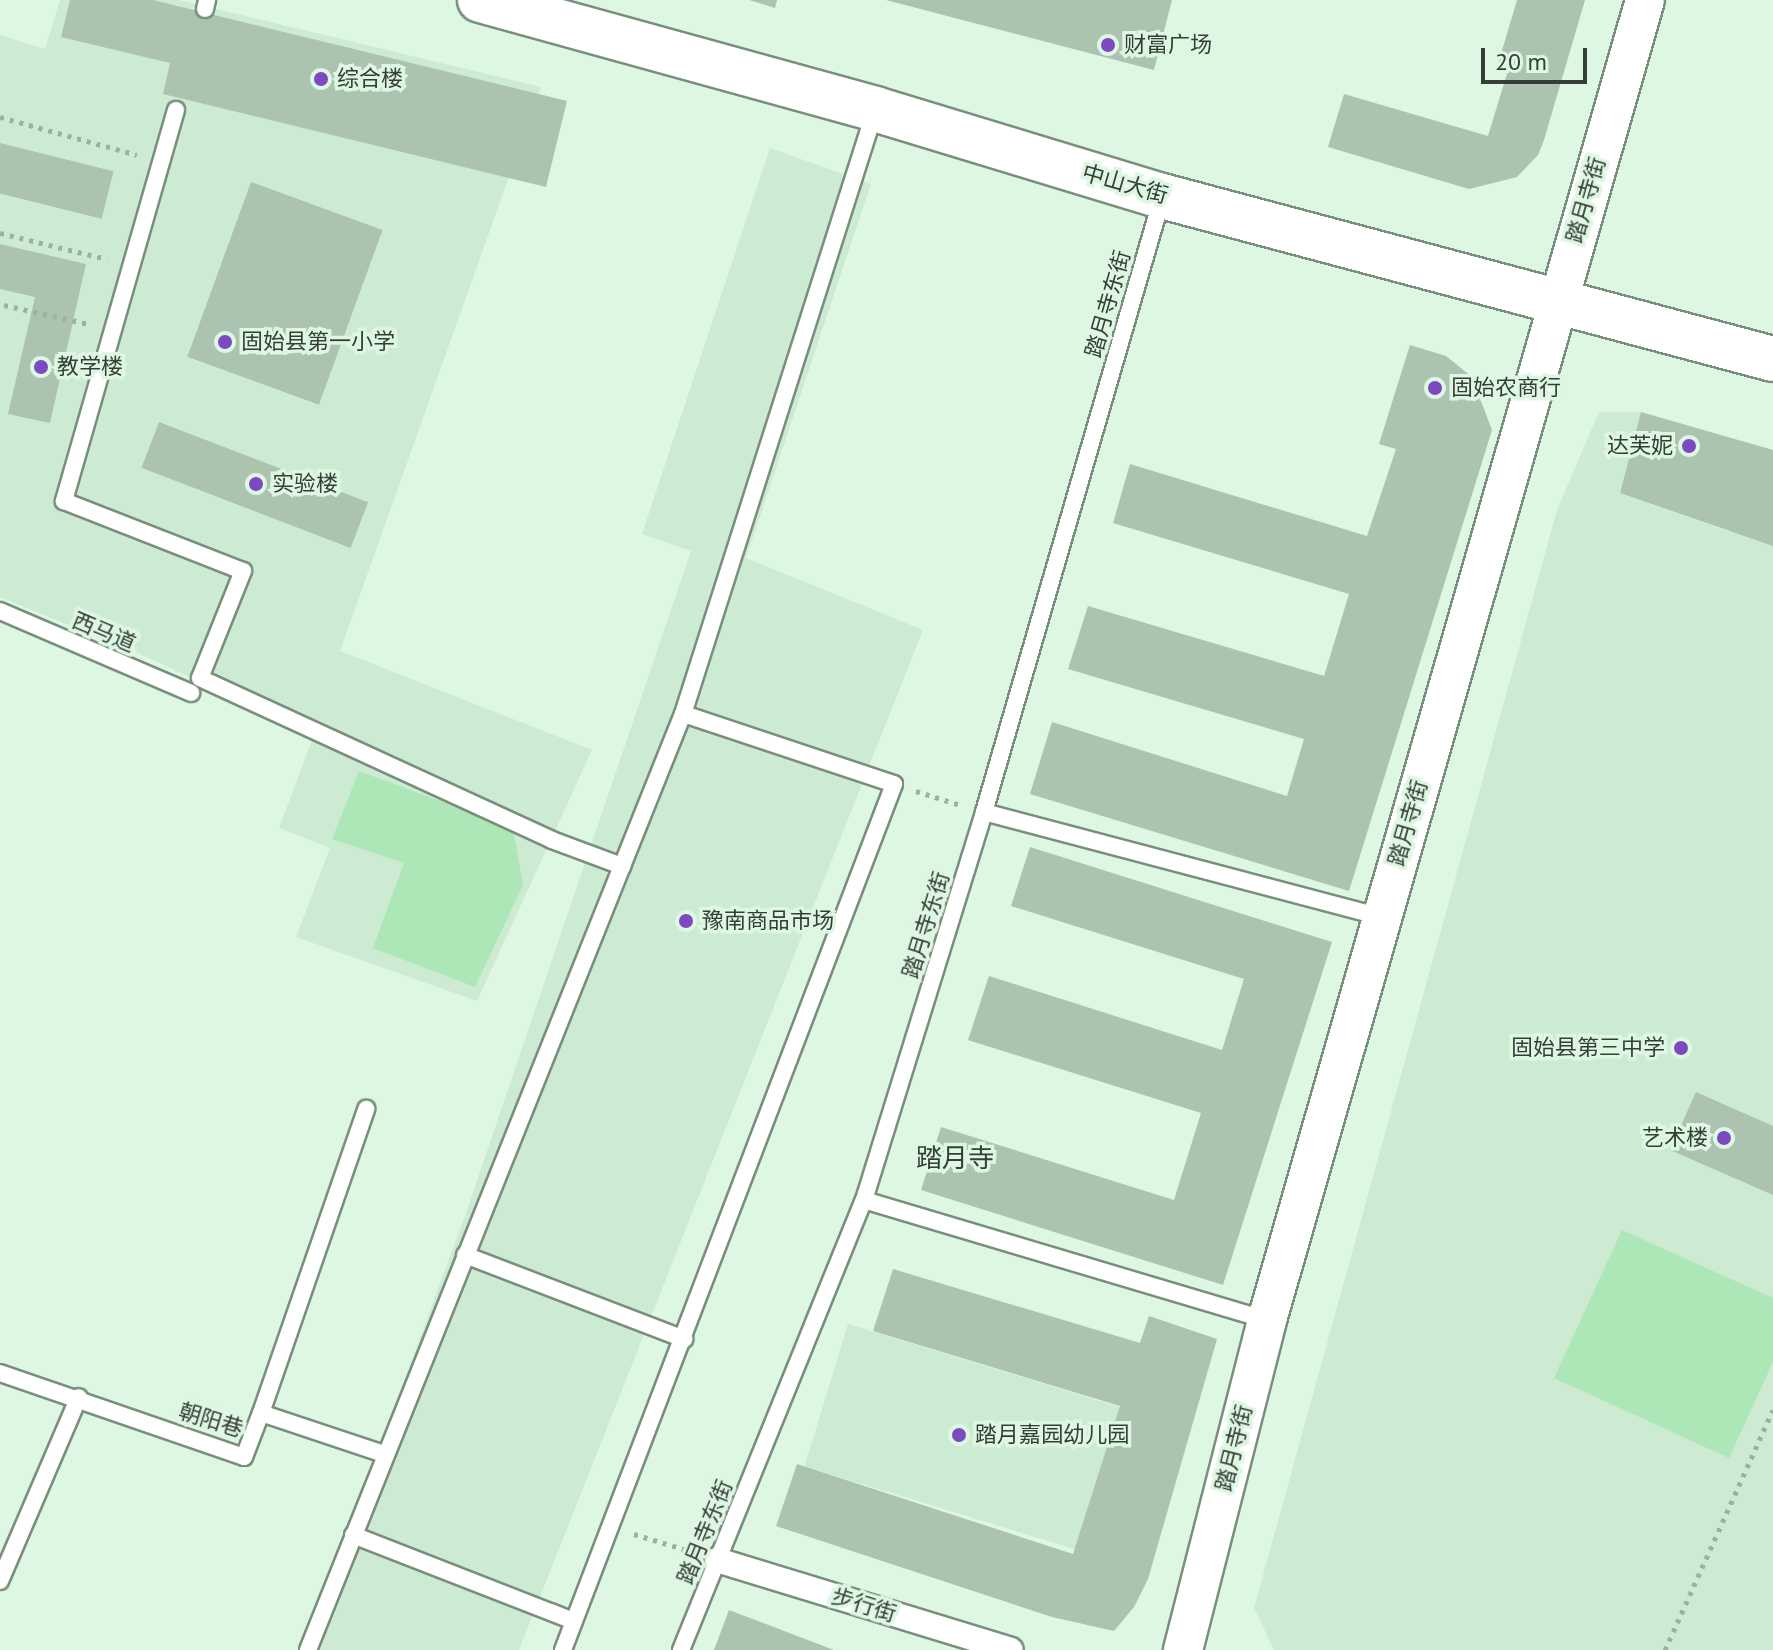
<!DOCTYPE html>
<html>
<head>
<meta charset="utf-8">
<style>
  body { margin:0 }
  #map { position:relative; width:1773px; height:1650px; overflow:hidden; background:#def7e2; font-family:"PT Sans","Noto Sans SC",sans-serif }
  div>[style] { position:absolute }
  .built>* { inset:0; background:#cdebd2; transform-origin:0 0 }
  .green>* { inset:0; background:#ade7b7 }
  .building>* { inset:0; background:#abc3af; transform-origin:0 0 }
  .path>* { height:5px; margin-top:-2.5px; transform-origin:0; background:repeating-linear-gradient(90deg,#9eb1a1 0 4px,transparent 0 10px) }
  .roads { filter:drop-shadow(2px 0 #798f7c) drop-shadow(-2px 0 #798f7c) drop-shadow(0 2px #798f7c) drop-shadow(0 -2px #798f7c) }
  .service>* { height:16px; margin:-8px; padding:0 8px; transform-origin:8px; border-radius:8px; background:#fff }
  .pedestrian>* { height:24px; margin:-12px; padding:0 12px; transform-origin:12px; border-radius:12px; background:#fff }
  .tertiary>* { height:38px; margin:-19px; padding:0 19px; transform-origin:19px; border-radius:19px; background:#fff }
  .secondary>* { height:44px; margin:-22px; padding:0 22px; transform-origin:22px; border-radius:22px; background:#fff }
  .dots>* { width:22px; height:22px; translate:-50% -50%; box-sizing:border-box; border:4px solid #def7e2; border-radius:50% }
  span { translate:-50% -50%; white-space:nowrap; text-align:center; line-height:1.15; -webkit-text-stroke:7px #def7e2; paint-order:stroke }
  .poi-label { font-size:22px; color:#343e36 }
  .left { translate:0 -50%; text-align:left }
  .right { translate:-100% -50%; text-align:right }
  .street-label { font-size:22px; color:#343e36 }
  .quarter-label { font-size:26px; color:#343e36 }
  .scale { position:absolute; left:1481px; top:48px; width:106px; height:36px; box-sizing:border-box; border:4px solid #343e36; border-top:0; padding-left:10px; font-size:24px; line-height:28px; white-space:nowrap; color:#343e36; -webkit-text-stroke:6px #def7e2; paint-order:stroke }
</style>
</head>
<body>
<div id="map">
  <div class="built">
    <i style="clip-path:polygon(60px 0,179px 0,541px 87px,340px 651px,592px 750px,477px 1001px,296px 937px,330px 848px,279px 828px,314px 735px,142px 655px,0 597px,0 35px,45px 49px)"></i>
    <i style="clip-path:polygon(770px 148px,871px 184px,746px 558px,923px 630px,519px 1650px,305px 1650px,466px 1213px,691px 551px,642px 534px)"></i>
    <i style="clip-path:polygon(1599px 412px,1641px 412px,1620px 493px,1733px 533px,1754px 446px,1773px 450px,1773px 1650px,1274px 1650px,1254px 1608px,1557px 510px)"></i>
    <i style="left:848px;top:1324px;width:284px;height:149px;rotate:17deg"></i>
  </div>
  <div class="green">
    <i style="clip-path:polygon(359px 771px,513px 828px,523px 885px,475px 987px,373px 948px,404px 863px,332px 839px)"></i>
    <i style="clip-path:polygon(1622px 1230px,1773px 1298px,1773px 1362px,1729px 1458px,1554px 1378px)"></i>
  </div>
  <div class="building">
    <i style="clip-path:polygon(70px 0,153px 0,567px 101px,546px 187px,163px 94px,170px 63px,61px 37px)"></i>
    <i style="clip-path:polygon(749px 0,777px 0,775px 8px)"></i>
    <i style="clip-path:polygon(886px 0,1172px 0,1154px 70px)"></i>
    <i style="clip-path:polygon(1517px 0,1585px 0,1544px 140px,1538px 155px,1517px 177px,1469px 189px,1328px 147px,1344px 94px,1488px 136px,1509px 67px,1498px 64px)"></i>
    <i style="left:0;top:143px;width:117px;height:49px;rotate:14deg"></i>
    <i style="left:251px;top:182px;width:140px;height:186px;rotate:20deg"></i>
    <i style="clip-path:polygon(0 244px,86px 264px,50px 423px,8px 414px,35px 297px,0 289px)"></i>
    <i style="clip-path:polygon(1410px 345px,1446px 356px,1472px 377px,1492px 430px,1349px 891px,1030px 794px,1052px 722px,1287px 796px,1304px 739px,1068px 669px,1088px 606px,1324px 676px,1349px 594px,1113px 523px,1130px 464px,1367px 536px,1396px 449px,1379px 444px)"></i>
    <i style="clip-path:polygon(1641px 412px,1773px 450px,1773px 546px,1620px 493px)"></i>
    <i style="left:159px;top:422px;width:224px;height:49px;rotate:21deg"></i>
    <i style="clip-path:polygon(1030px 847px,1332px 942px,1223px 1285px,921px 1190px,941px 1127px,1174px 1200px,1201px 1113px,968px 1040px,989px 976px,1222px 1050px,1244px 979px,1011px 906px)"></i>
    <i style="clip-path:polygon(1696px 1092px,1773px 1126px,1773px 1195px,1670px 1150px)"></i>
    <i style="clip-path:polygon(893px 1269px,1140px 1343px,1149px 1316px,1217px 1339px,1148px 1579px,1134px 1607px,1114px 1631px,1052px 1617px,776px 1526px,797px 1464px,1073px 1554px,1120px 1406px,873px 1331px)"></i>
    <i style="clip-path:polygon(729px 1610px,834px 1650px,714px 1650px)"></i>
  </div>
  <div class="path">
    <i style="left:0;top:117px;width:142px;rotate:15.5deg"></i>
    <i style="left:0;top:233px;width:110px;rotate:13.7deg"></i>
    <i style="left:4px;top:305px;width:87px;rotate:12.6deg"></i>
    <i style="left:916px;top:791px;width:46px;rotate:17.7deg"></i>
    <i style="left:634px;top:1534px;width:59px;rotate:16.9deg"></i>
    <i style="left:1665px;top:1650px;width:263px;rotate:-65.8deg"></i>
  </div>
  <div class="roads">
    <div class="service">
      <i style="left:205px;top:9px;width:9px;rotate:-77deg"></i>
      <i style="left:176px;top:110px;width:407px;rotate:106deg"></i>
      <i style="left:64px;top:501px;width:192px;rotate:21.4deg"></i>
      <i style="left:243px;top:571px;width:115px;rotate:111.9deg"></i>
      <i style="left:200px;top:678px;width:387px;rotate:24.7deg"></i>
      <i style="left:552px;top:840px;width:75px;rotate:20.4deg"></i>
      <i style="left:0;top:611px;width:208px;rotate:23.2deg"></i>
      <i style="left:984px;top:812px;width:411px;rotate:14.8deg"></i>
      <i style="left:864px;top:1200px;width:420px;rotate:16.6deg"></i>
      <i style="left:465px;top:1255px;width:235px;rotate:21deg"></i>
      <i style="left:0;top:1373px;width:258px;rotate:19deg"></i>
      <i style="left:244px;top:1457px;width:47px;rotate:-68.9deg"></i>
      <i style="left:261px;top:1413px;width:130px;rotate:18.4deg"></i>
      <i style="left:261px;top:1413px;width:322px;rotate:-70.9deg"></i>
      <i style="left:353px;top:1535px;width:237px;rotate:21.3deg"></i>
      <i style="left:0;top:1581px;width:200px;rotate:-66.8deg"></i>
      <i style="left:308px;top:1650px;width:1008px;rotate:-68.17deg"></i>
      <i style="left:683px;top:714px;width:633px;rotate:-72.34deg"></i>
      <i style="left:563px;top:1650px;width:927px;rotate:-69.08deg"></i>
      <i style="left:894px;top:784px;width:222px;rotate:-161.6deg"></i>
      <i style="left:681px;top:1650px;width:486px;rotate:-67.9deg"></i>
      <i style="left:864px;top:1200px;width:406px;rotate:-72.8deg"></i>
      <i style="left:984px;top:812px;width:639px;rotate:-73.83deg"></i>
    </div>
    <div class="pedestrian">
      <i style="left:717px;top:1560px;width:307px;rotate:17deg"></i>
    </div>
    <div class="tertiary">
      <i style="left:1183px;top:1650px;width:341px;rotate:-75.7deg"></i>
      <i style="left:1267px;top:1320px;width:1373px;rotate:-74.02deg"></i>
    </div>
    <div class="secondary">
      <i style="left:480px;top:0;width:410px;rotate:15.4deg"></i>
      <i style="left:875px;top:109px;width:300px;rotate:16.9deg"></i>
      <i style="left:1162px;top:196px;width:632px;rotate:14.94deg"></i>
    </div>
  </div>
  <div class="dots">
    <i style="left:1108px;top:45px;background:#7c49c1"></i>
    <i style="left:321px;top:79px;background:#7c49c1"></i>
    <i style="left:225px;top:342px;background:#7c49c1"></i>
    <i style="left:41px;top:367px;background:#7c49c1"></i>
    <i style="left:1435px;top:388px;background:#7c49c1"></i>
    <i style="left:1689px;top:446px;background:#7c49c1"></i>
    <i style="left:256px;top:484px;background:#7c49c1"></i>
    <i style="left:686px;top:921px;background:#7c49c1"></i>
    <i style="left:1681px;top:1048px;background:#7c49c1"></i>
    <i style="left:1724px;top:1138px;background:#7c49c1"></i>
    <i style="left:959px;top:1435px;background:#7c49c1"></i>
  </div>
  <div class="poi-label">
    <span class="left" style="left:1124px;top:45px">财富广场</span>
    <span class="left" style="left:337px;top:79px">综合楼</span>
    <span class="left" style="left:241px;top:342px">固始县第一小学</span>
    <span class="left" style="left:57px;top:367px">教学楼</span>
    <span class="left" style="left:1451px;top:388px">固始农商行</span>
    <span class="right" style="left:1673px;top:446px">达芙妮</span>
    <span class="left" style="left:272px;top:484px">实验楼</span>
    <span class="left" style="left:702px;top:921px">豫南商品市场</span>
    <span class="right" style="left:1665px;top:1048px">固始县第三中学</span>
    <span class="right" style="left:1708px;top:1138px">艺术楼</span>
    <span class="left" style="left:975px;top:1435px">踏月嘉园幼儿园</span>
  </div>
  <div class="street-label">
    <span style="left:1125px;top:184px;rotate:16deg">中山大街</span>
    <span style="left:1586px;top:200px;rotate:-74deg">踏月寺街</span>
    <span style="left:1108px;top:304px;rotate:-74deg">踏月寺东街</span>
    <span style="left:104px;top:632px;rotate:23deg">西马道</span>
    <span style="left:1408px;top:823px;rotate:-74deg">踏月寺街</span>
    <span style="left:926px;top:925px;rotate:-73deg">踏月寺东街</span>
    <span style="left:211px;top:1420px;rotate:17deg">朝阳巷</span>
    <span style="left:1234px;top:1448px;rotate:-76deg">踏月寺街</span>
    <span style="left:705px;top:1532px;rotate:-68deg">踏月寺东街</span>
    <span style="left:864px;top:1605px;rotate:17deg">步行街</span>
  </div>
  <div class="quarter-label">
    <span style="left:955px;top:1158px">踏月寺</span>
  </div>
  <div class="scale">20 m</div>
</div>
</body>
</html>
